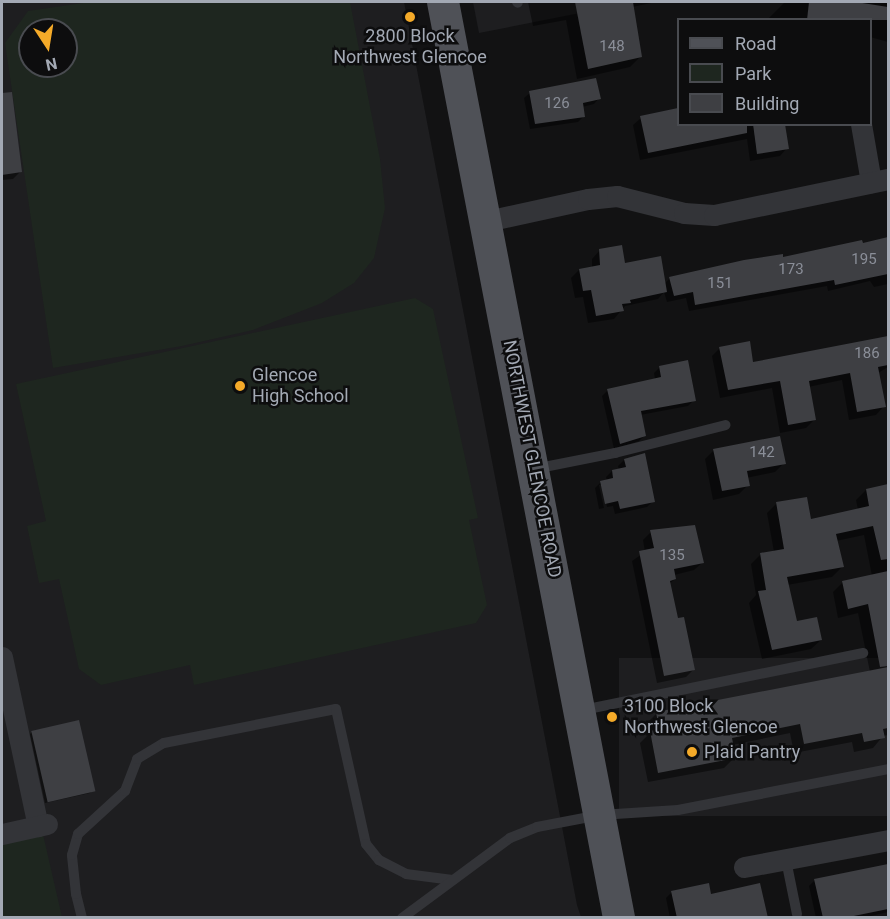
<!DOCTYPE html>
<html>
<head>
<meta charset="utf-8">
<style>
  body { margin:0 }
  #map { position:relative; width:890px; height:919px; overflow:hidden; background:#121213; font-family:Roboto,sans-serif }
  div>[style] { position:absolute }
  .built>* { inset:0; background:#1e1e20; transform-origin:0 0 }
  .green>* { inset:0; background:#1e261f }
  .shadow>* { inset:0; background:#0007 }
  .building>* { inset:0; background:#3e3f43; transform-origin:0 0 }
  .lane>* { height:10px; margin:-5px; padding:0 5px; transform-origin:5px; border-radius:5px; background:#333438 }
  .street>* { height:21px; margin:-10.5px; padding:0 10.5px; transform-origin:10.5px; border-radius:10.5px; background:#333438 }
  .primary>* { height:32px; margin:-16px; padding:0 16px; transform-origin:16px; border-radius:16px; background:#4f5157 }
  .dots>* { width:16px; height:16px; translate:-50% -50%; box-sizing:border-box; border:3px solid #0d0d0e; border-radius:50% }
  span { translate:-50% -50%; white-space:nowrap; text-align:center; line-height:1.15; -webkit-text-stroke:5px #0d0d0e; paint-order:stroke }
  .number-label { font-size:15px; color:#8a8e98 }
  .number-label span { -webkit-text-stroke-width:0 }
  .poi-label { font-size:18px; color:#a3a9b4 }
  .left { translate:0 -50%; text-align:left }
  .street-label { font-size:18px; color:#a3a9b4 }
  .frame { position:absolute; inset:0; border:3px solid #a3a9b4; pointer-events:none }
  .legend { position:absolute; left:677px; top:18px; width:195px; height:108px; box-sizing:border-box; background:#0d0d0e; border:2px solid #494b50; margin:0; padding:8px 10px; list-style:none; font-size:18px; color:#a3a9b4 }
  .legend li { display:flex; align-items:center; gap:12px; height:30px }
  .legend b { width:30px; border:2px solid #494b50 }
  .north { position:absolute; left:18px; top:18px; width:60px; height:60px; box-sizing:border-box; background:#0d0d0e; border:2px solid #494b50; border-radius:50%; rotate:168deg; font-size:16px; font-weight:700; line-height:24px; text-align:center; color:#a3a9b4 }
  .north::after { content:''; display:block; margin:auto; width:21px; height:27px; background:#f4aa29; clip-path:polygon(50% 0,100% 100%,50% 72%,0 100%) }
</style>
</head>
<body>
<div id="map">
  <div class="built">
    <i style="clip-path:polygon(evenodd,2px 2px,404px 2px,577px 905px,581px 917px,2px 918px,2px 2px,30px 30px,66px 30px,66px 66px,30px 66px,30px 30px)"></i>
    <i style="clip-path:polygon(473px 2px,636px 2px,479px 33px)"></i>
    <i style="left:888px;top:658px;width:158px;height:269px;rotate:90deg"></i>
  </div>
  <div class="green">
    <i style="clip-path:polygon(evenodd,90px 2px,350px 2px,380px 159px,385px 208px,374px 258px,354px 283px,322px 303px,253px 330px,182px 346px,53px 368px,5px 43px,28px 11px,90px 2px,30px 30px,66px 30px,66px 66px,30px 66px,30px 30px)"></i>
    <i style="clip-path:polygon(415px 298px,433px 309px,478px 518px,469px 520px,487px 605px,476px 623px,194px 685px,190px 665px,101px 685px,79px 669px,59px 579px,39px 583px,27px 526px,46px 521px,16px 384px)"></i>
    <i style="clip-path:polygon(42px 830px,62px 917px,2px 917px,2px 840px)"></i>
  </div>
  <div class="shadow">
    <i style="clip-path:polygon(518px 2px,656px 2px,632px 7px,641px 56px,630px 67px,577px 79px,566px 20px,533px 26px,528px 2px)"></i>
    <i style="clip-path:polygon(785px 2px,888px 2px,888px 42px,870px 37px,870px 20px,767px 20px)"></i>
    <i style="clip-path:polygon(530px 93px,599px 98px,594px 104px,582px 107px,584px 116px,578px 122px,530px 129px,524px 98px)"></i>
    <i style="clip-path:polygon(12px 102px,21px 171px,13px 179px,2px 180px,2px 103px)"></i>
    <i style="clip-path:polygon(678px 110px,678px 124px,785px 124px,787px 148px,780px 156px,750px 161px,747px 139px,640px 160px,633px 125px,641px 118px)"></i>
    <i style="clip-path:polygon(888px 239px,888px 284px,874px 287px,870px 281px,828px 291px,827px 286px,689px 311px,686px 298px,667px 302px,664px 292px,658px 299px,625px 306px,614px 319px,588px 323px,583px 297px,575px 298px,571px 278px,579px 270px,592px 268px,592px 259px,600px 250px,664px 284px,670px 278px)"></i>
    <i style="clip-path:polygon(886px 338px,888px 367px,878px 373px,884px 406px,876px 415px,849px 420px,842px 380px,808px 387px,815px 419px,806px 428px,780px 433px,772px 388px,720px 398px,712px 356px,720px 348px,752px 363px)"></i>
    <i style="clip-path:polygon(660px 367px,694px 400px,688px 406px,640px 415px,645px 435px,639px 441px,614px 449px,602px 396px,608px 390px,655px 379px,654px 373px)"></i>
    <i style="clip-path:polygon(714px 450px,784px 463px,775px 472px,746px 478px,748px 485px,739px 494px,713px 500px,705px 459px)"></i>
    <i style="clip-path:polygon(624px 460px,653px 501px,647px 507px,615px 514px,613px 506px,607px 507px,603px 485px,599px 485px,604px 508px,599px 509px,595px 488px,601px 482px,607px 481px,606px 477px,612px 471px,619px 470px,618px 466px)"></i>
    <i style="clip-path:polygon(888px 485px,888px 735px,883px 736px,873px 748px,854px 752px,852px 742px,794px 753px,790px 733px,732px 745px,734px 758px,724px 768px,648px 782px,640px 743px,649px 734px,647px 723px,657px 713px,870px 672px,858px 613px,838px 618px,833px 592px,843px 582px,872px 576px,864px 535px,836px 541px,842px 567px,832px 577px,787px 585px,796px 623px,821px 640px,811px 649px,762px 659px,749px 603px,756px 595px,751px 564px,761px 554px,774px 552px,767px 513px,777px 503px,810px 521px,858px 510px,856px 500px,866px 490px)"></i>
    <i style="clip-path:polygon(651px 532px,702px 563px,694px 570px,674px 575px,675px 579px,669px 584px,677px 620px,693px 670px,686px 677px,657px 683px,632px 561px,645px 552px,643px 540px)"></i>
    <i style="clip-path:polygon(32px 732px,93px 790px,90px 793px,45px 803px,30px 734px)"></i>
    <i style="clip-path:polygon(888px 865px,888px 912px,862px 918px,816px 918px,809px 886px,815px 880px)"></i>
    <i style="clip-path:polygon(672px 892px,710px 895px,766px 917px,670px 918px,666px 898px)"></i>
  </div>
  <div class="building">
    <i style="clip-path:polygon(575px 2px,633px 2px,642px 57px,588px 69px)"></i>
    <i style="clip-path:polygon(809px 2px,856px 2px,888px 7px,888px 20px,807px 20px)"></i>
    <i style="clip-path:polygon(596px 78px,601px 99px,583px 103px,585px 117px,535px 124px,529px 91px)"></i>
    <i style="clip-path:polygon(12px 92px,22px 172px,2px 175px,2px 93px)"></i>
    <i style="clip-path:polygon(678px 108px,678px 124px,747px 124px,747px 133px,648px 153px,640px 116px)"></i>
    <i style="clip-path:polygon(753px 124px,785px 124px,789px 149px,757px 154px)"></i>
    <i style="clip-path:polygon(888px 237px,888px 274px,835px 285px,834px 280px,695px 305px,693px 292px,674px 296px,669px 277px,744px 260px,783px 254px,783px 257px,862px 240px,863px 243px)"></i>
    <i style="clip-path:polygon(622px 245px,625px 263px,661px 256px,667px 292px,630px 300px,631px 303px,622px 304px,624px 311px,596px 316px,591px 290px,583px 291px,579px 269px,600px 265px,599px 249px)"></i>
    <i style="clip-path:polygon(888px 336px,888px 365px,878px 367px,886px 407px,857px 412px,850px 373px,809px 381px,816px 420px,788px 425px,780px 381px,728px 390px,719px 347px,750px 341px,753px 362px)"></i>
    <i style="clip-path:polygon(688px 360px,696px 401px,641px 411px,646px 436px,620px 444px,607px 389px,661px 377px,659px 366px)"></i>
    <i style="clip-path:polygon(780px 436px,786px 464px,747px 471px,750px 486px,722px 491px,713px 449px)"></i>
    <i style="clip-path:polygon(645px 453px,655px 502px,620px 509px,618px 501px,605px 504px,600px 481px,613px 478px,612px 470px,626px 467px,624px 459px)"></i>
    <i style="clip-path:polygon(888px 484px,888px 559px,881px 560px,873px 526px,836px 534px,844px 567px,787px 577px,797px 621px,817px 617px,822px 640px,772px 650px,758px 591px,766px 590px,760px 553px,784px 549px,776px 502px,807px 497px,811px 519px,869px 506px,866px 489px)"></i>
    <i style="clip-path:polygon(695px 525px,704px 563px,674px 569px,676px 579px,670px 581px,678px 618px,684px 617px,695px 670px,664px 676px,639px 551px,654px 548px,650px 530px)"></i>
    <i style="clip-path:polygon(888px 571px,888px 666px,880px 667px,868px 604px,848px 609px,842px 581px)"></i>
    <i style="clip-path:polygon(888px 667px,888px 728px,883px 729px,885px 738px,864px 742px,862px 733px,804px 744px,800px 724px,732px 738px,736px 758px,658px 773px,650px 731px,659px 729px,656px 712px)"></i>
    <i style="left:79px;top:720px;width:73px;height:49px;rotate:77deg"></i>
    <i style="clip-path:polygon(888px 864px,888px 909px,844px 918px,823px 918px,814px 879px)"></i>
    <i style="clip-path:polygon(709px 883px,711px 894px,760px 883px,768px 918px,677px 918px,671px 891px)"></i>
  </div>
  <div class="lane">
    <i style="left:517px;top:2px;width:1px;rotate:45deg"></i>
    <i style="left:534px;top:469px;width:83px;rotate:-11.2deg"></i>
    <i style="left:615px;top:453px;width:114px;rotate:-14.2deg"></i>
    <i style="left:583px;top:710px;width:286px;rotate:-11.5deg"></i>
    <i style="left:786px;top:860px;width:55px;rotate:78.5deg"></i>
    <i style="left:82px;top:918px;width:25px;rotate:-104deg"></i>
    <i style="left:76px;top:894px;width:39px;rotate:-96deg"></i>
    <i style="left:72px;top:855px;width:22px;rotate:-74deg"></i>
    <i style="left:78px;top:834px;width:64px;rotate:-42.5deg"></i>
    <i style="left:125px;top:791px;width:34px;rotate:-69deg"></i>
    <i style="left:137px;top:759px;width:31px;rotate:-31deg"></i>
    <i style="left:164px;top:743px;width:175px;rotate:-11.2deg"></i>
    <i style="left:336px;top:709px;width:138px;rotate:77.5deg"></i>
    <i style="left:366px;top:844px;width:21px;rotate:51deg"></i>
    <i style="left:379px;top:860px;width:30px;rotate:27deg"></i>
    <i style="left:406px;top:874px;width:47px;rotate:7.3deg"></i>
    <i style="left:402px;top:918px;width:134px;rotate:-36.5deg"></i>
    <i style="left:510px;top:838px;width:29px;rotate:-22deg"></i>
    <i style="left:537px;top:827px;width:64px;rotate:-10.8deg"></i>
    <i style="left:600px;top:815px;width:78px;rotate:-3.7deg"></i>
    <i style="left:678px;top:810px;width:214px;rotate:-11deg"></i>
  </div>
  <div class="street">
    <i style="left:861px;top:124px;width:59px;rotate:80.2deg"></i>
    <i style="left:487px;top:221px;width:103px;rotate:-12.3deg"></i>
    <i style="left:588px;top:199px;width:29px;rotate:-6deg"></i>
    <i style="left:617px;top:196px;width:69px;rotate:14.2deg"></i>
    <i style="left:684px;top:213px;width:30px;rotate:4deg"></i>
    <i style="left:714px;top:215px;width:178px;rotate:-11.7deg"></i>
    <i style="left:2px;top:657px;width:173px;rotate:78deg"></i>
    <i style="left:2px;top:834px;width:46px;rotate:-12.5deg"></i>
    <i style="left:744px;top:867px;width:147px;rotate:-10.6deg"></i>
  </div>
  <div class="primary">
    <i style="left:443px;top:2px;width:933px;rotate:79.12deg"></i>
  </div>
  <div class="dots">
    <i style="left:410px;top:17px;background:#f4aa29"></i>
    <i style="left:240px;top:386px;background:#f4aa29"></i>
    <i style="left:612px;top:717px;background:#f4aa29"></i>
    <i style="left:692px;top:752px;background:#f4aa29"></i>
  </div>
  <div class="number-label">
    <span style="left:612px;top:47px">148</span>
    <span style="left:557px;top:104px">126</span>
    <span style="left:864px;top:260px">195</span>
    <span style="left:791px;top:270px">173</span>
    <span style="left:720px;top:284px">151</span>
    <span style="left:867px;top:354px">186</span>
    <span style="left:762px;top:453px">142</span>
    <span style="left:672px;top:556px">135</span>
  </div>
  <div class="poi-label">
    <span style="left:410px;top:47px">2800 Block<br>Northwest Glencoe</span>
    <span class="left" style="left:252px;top:386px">Glencoe<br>High School</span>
    <span class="left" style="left:624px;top:717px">3100 Block<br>Northwest Glencoe</span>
    <span class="left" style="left:704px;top:752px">Plaid Pantry</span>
  </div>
  <div class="street-label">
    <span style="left:532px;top:459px;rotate:79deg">NORTHWEST GLENCOE ROAD</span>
  </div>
  <div class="frame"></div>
  <ul class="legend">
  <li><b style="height:8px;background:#4f5157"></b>Road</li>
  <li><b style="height:16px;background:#1e261f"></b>Park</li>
  <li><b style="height:16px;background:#3e3f43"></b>Building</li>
  </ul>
  <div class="north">N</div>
</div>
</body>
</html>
